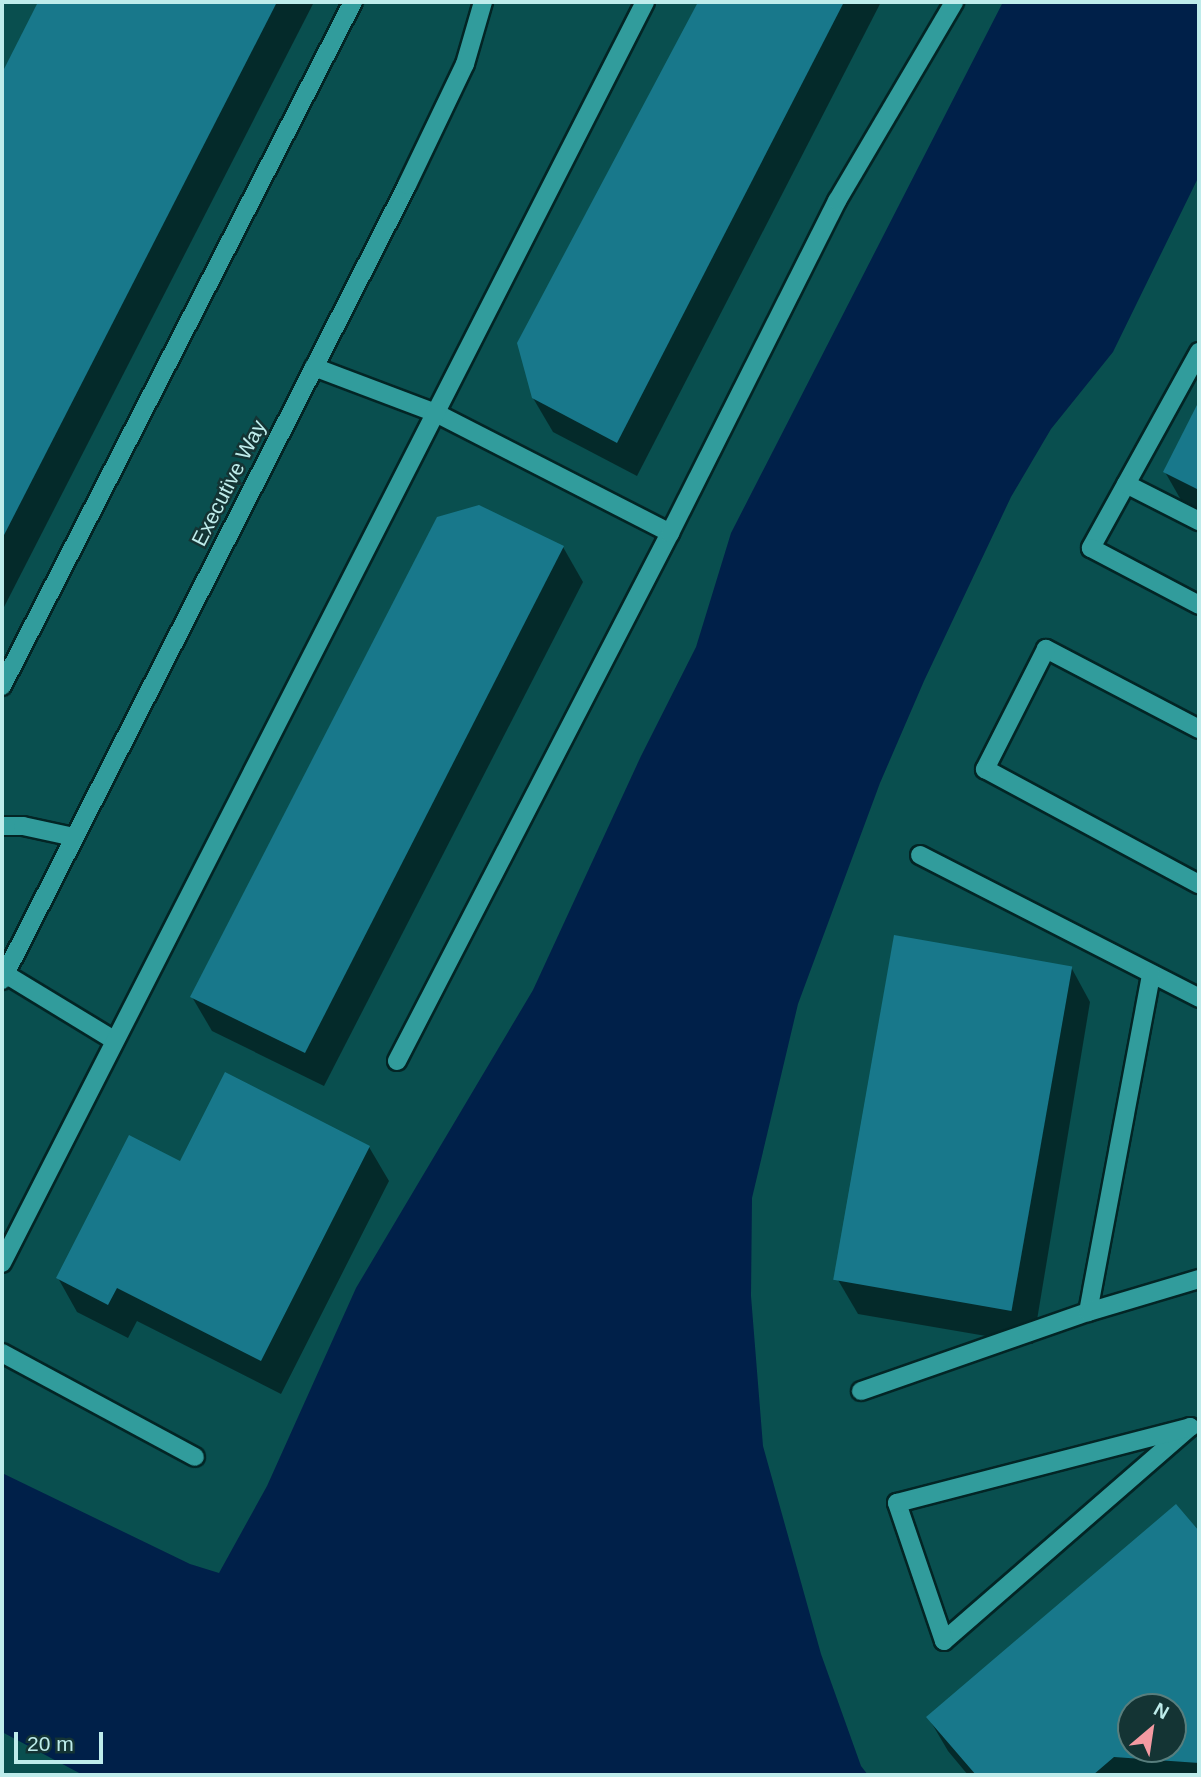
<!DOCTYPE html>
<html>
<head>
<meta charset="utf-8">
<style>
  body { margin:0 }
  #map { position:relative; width:1201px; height:1777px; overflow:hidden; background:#034141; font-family:Helvetica,sans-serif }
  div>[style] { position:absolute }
  .built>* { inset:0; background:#094f4f }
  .water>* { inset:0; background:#002049 }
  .shadow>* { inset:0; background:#0007 }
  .building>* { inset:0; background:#18788b; transform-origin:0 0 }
  .roads { filter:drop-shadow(2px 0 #032525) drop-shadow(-2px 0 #032525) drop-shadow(0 2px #032525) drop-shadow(0 -2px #032525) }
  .minor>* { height:18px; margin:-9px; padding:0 9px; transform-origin:9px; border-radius:9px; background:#319c9c }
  span { translate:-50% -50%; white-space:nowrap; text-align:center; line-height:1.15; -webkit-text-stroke:5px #143434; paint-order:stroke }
  .street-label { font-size:21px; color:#beeceb }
  .frame { position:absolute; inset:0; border:4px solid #beeceb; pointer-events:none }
  .north { position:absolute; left:1117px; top:1693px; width:70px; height:70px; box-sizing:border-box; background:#143434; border:2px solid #587e7d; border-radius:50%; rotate:29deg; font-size:19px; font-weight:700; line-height:28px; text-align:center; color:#beeceb }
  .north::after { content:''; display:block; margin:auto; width:24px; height:32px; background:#f49aa2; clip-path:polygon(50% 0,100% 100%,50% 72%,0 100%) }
  .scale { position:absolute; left:14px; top:1732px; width:89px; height:32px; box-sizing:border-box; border:4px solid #beeceb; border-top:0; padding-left:9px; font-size:21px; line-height:24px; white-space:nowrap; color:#beeceb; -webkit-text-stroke:5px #143434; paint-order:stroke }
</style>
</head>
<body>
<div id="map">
  <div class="built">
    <i style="clip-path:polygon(evenodd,2px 2px,1199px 2px,1199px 1775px,2px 1775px,2px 2px,1131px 1707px,1173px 1707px,1173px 1749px,1131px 1749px,1131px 1707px)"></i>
  </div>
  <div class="water">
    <i style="clip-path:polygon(1003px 2px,1199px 2px,1199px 176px,1113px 352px,1051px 429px,1011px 497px,924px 681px,880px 783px,798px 1004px,752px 1198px,751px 1296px,763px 1446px,821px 1654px,861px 1766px,868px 1775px,83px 1775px,2px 1732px,2px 1473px,190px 1564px,219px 1573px,267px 1486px,356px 1288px,533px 990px,641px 756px,696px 647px,731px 533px)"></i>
  </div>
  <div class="shadow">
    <i style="clip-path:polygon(40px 2px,314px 2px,2px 611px,2px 76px)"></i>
    <i style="clip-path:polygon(700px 2px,881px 2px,637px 476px,553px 432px,533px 398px,519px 343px)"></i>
    <i style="clip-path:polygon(1199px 405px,1199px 514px,1185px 507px,1165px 472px)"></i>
    <i style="clip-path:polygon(563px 547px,583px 582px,324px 1086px,212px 1031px,192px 997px)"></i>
    <i style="clip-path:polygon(1071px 967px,1090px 1002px,1033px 1344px,858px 1314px,838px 1280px)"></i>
    <i style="clip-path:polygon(369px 1147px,389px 1181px,281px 1394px,137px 1321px,128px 1338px,77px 1312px,58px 1278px,181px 1163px)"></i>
    <i style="clip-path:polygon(evenodd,1176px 1506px,1199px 1533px,1199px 1775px,968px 1775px,948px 1751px,928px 1717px,1176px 1506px,1131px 1707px,1173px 1707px,1173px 1749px,1131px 1749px,1131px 1707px)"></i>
  </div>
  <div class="building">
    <i style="clip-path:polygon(38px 2px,277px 2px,2px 539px,2px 73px)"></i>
    <i style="clip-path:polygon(698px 2px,844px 2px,617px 443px,532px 398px,517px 343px)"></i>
    <i style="clip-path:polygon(1199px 401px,1199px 490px,1163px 472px)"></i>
    <i style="clip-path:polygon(479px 505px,564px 546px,305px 1053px,190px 997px,437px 517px)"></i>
    <i style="left:894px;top:935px;width:181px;height:350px;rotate:10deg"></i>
    <i style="clip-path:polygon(225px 1072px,370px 1146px,261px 1361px,117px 1288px,108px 1305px,56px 1278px,129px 1135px,180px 1161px)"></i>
    <i style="clip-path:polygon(evenodd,1176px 1504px,1199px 1531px,1199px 1763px,1114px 1757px,1093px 1775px,976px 1775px,926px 1717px,1176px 1504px,1131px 1707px,1173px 1707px,1173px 1749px,1131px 1749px,1131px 1707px)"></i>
  </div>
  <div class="roads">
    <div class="minor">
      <i style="left:1199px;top:352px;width:224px;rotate:118.9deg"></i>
      <i style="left:1091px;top:548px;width:122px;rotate:27.8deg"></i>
      <i style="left:314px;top:367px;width:130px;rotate:20.7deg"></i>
      <i style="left:436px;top:413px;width:263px;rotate:27.1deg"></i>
      <i style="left:1126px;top:484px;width:82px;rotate:26.9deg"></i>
      <i style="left:2px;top:686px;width:769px;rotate:-62.84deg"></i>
      <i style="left:1199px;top:729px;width:173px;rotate:-152.4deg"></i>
      <i style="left:1046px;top:649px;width:135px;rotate:116.9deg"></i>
      <i style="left:985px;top:769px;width:243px;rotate:28.3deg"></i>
      <i style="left:2px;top:826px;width:21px"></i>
      <i style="left:23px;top:826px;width:52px;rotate:12.2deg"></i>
      <i style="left:920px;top:855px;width:314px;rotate:27.1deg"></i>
      <i style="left:2px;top:972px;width:131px;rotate:31.3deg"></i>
      <i style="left:2px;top:980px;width:892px;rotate:-63deg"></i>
      <i style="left:407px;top:185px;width:134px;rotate:-64.4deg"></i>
      <i style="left:465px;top:64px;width:65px;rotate:-73.8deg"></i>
      <i style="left:397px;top:1061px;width:594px;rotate:-62.66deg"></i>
      <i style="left:670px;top:533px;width:372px;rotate:-63.3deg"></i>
      <i style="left:837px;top:201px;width:231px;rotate:-59.5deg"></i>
      <i style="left:2px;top:1263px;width:1415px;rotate:-62.98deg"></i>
      <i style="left:1088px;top:1312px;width:343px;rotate:-79.4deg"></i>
      <i style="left:2px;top:1353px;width:219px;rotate:28.3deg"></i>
      <i style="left:861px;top:1391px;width:240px;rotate:-19.2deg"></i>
      <i style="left:1088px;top:1312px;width:116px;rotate:-16.6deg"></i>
      <i style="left:1190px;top:1427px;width:326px;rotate:139deg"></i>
      <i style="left:944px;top:1641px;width:146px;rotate:-108.8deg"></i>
      <i style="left:897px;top:1503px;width:303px;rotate:-14.5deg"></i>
    </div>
  </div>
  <div class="street-label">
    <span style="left:229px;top:483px;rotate:-63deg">Executive Way</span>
  </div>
  <div class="frame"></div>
  <div class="north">N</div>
  <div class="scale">20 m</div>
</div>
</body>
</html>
